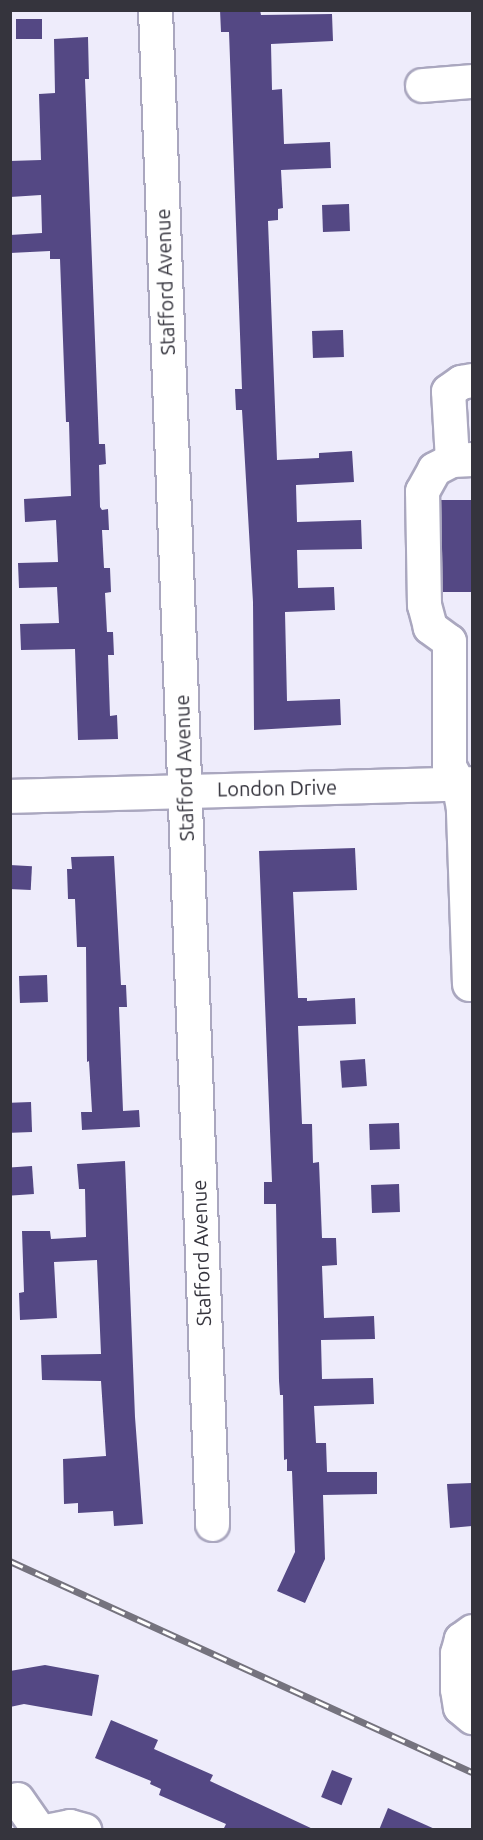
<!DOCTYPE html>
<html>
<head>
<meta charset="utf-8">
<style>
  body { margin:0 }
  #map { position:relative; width:483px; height:1840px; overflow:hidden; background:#eeecfb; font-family:Ubuntu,sans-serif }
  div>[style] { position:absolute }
  .building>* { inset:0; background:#544884; transform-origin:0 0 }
  .roads { filter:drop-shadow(2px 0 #aaa7bf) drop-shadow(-2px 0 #aaa7bf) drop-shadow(0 2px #aaa7bf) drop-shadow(0 -2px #aaa7bf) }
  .minor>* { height:33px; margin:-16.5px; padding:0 16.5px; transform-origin:16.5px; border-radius:16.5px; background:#fff }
  .rail>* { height:7px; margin-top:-3.5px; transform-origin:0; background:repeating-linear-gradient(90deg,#fff 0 14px,#75737e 0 28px); box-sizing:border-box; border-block:2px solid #75737e }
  span { translate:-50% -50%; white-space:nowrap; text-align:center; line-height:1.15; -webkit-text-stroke:6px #fff; paint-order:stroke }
  .street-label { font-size:20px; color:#35343d }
  .frame { position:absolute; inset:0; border:12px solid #35343d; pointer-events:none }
</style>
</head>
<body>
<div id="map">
  <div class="building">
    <i style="clip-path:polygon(220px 10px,260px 10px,261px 15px,332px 14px,333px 41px,271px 44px,272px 90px,282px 89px,284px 144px,330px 142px,331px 168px,281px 170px,283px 208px,278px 209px,278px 220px,268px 221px,277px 460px,319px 458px,319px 453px,352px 451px,354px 482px,296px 485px,297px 522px,361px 520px,362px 549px,297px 550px,298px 588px,334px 587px,335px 610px,285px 612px,287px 701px,340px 699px,341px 725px,254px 730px,253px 602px,242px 410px,236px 410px,235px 389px,242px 389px,229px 32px,221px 32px)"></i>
    <i style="left:16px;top:19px;width:26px;height:20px"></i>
    <i style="clip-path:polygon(88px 37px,89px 79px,85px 79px,99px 444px,105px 444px,106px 464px,99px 465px,100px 507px,102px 510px,108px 509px,109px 530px,102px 530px,104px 568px,110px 568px,111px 592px,105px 593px,107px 632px,113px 632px,114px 655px,108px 655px,110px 716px,117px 715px,118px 739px,78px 740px,75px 649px,21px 650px,20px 624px,59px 623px,57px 587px,19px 588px,18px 563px,58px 562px,56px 520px,25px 522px,24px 499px,71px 496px,69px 422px,66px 422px,60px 259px,50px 259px,50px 251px,10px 253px,10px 235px,42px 233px,41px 195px,10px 197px,10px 161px,41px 160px,39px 94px,55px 93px,54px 39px)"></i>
    <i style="left:349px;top:204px;width:27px;height:27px;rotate:88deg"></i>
    <i style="left:343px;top:330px;width:27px;height:31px;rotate:88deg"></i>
    <i style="left:472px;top:500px;width:92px;height:31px;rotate:90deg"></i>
    <i style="clip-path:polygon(355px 848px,357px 890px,293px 892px,298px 998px,307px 998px,307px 1001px,355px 998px,356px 1024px,298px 1026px,302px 1124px,312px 1124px,313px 1163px,319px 1162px,322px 1238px,336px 1238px,337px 1265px,322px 1266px,324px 1318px,374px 1316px,375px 1339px,321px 1340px,322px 1379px,373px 1378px,374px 1404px,314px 1406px,316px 1443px,326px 1443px,327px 1472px,377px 1472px,377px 1494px,323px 1495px,325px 1559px,305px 1603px,277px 1591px,295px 1552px,292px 1471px,287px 1471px,287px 1459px,284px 1460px,283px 1395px,280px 1395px,279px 1381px,276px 1204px,264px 1204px,264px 1182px,272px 1182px,259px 851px)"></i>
    <i style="clip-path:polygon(114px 856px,121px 985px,126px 985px,127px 1007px,119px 1007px,123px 1111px,139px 1110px,140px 1127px,82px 1130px,81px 1112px,92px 1112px,89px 1061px,87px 1062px,86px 947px,77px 947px,75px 899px,68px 899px,67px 869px,72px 869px,71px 857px)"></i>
    <i style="left:10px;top:865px;width:22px;height:24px;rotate:3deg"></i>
    <i style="left:47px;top:975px;width:27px;height:28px;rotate:88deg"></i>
    <i style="left:365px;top:1059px;width:27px;height:25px;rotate:86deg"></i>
    <i style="left:31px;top:1102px;width:30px;height:20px;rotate:88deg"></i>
    <i style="left:399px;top:1123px;width:26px;height:30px;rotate:88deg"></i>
    <i style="clip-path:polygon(125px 1161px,135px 1417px,143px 1524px,114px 1526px,113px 1511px,78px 1513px,78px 1503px,64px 1504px,63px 1459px,106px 1456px,101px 1381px,42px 1380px,41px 1355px,101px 1354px,97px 1260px,54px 1262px,57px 1318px,20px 1320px,19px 1293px,24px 1292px,22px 1231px,50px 1231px,51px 1239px,86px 1237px,85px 1189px,79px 1189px,77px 1164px)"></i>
    <i style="left:32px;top:1166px;width:28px;height:22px;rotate:86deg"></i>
    <i style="left:399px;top:1184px;width:28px;height:28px;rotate:88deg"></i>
    <i style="clip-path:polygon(472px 1483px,472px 1526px,450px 1528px,447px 1484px)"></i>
    <i style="clip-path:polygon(45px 1665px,99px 1675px,92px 1716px,24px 1704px,10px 1707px,10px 1671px)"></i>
    <i style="clip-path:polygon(111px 1720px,158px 1740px,154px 1749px,213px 1775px,210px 1781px,315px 1830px,223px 1830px,226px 1824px,159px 1795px,161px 1789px,150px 1784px,151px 1781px,95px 1758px)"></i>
    <i style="left:332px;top:1770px;width:22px;height:29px;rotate:22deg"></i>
    <i style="clip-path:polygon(388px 1808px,437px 1830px,379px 1830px)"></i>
  </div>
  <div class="roads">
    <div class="minor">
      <i style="left:155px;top:10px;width:1515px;rotate:87.84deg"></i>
      <i style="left:422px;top:85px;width:50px;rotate:-4.6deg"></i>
      <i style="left:452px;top:460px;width:69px;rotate:-93.3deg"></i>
      <i style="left:448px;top:391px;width:16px;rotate:-35deg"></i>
      <i style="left:461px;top:382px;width:11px;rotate:-10deg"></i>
      <i style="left:10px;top:796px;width:462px;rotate:-1.6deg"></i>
      <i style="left:469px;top:984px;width:176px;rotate:-92deg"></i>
      <i style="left:463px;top:808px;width:25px;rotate:-101deg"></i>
      <i style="left:458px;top:783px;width:19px;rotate:-118deg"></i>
      <i style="left:449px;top:766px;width:125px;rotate:-90deg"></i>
      <i style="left:449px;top:641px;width:24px;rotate:-144deg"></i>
      <i style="left:430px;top:627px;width:23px;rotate:-105deg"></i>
      <i style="left:424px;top:605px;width:114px;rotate:-91deg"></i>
      <i style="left:422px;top:491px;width:25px;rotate:-61deg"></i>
      <i style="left:434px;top:469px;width:20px;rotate:-27deg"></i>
      <i style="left:452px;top:460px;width:20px;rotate:-3deg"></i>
      <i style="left:472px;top:1631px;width:14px;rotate:144deg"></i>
      <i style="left:461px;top:1639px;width:15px;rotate:106deg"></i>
      <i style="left:457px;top:1653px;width:36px;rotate:90deg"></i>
      <i style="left:457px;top:1689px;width:18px;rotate:81deg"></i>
      <i style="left:460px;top:1707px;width:16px;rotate:40deg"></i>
      <i style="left:17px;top:1799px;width:38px;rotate:55deg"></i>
      <i style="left:51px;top:1830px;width:19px;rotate:-12deg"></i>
      <i style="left:70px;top:1826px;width:15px;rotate:16deg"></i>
    </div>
  </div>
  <div class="rail">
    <i style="left:10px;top:1561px;width:508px;rotate:24.55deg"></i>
  </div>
  <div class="street-label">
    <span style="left:165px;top:282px;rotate:-92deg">Stafford Avenue</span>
    <span style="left:184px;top:768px;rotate:-92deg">Stafford Avenue</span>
    <span style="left:277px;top:788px;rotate:-1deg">London Drive</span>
    <span style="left:201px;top:1253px;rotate:-92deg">Stafford Avenue</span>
  </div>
  <div class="frame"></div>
</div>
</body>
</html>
